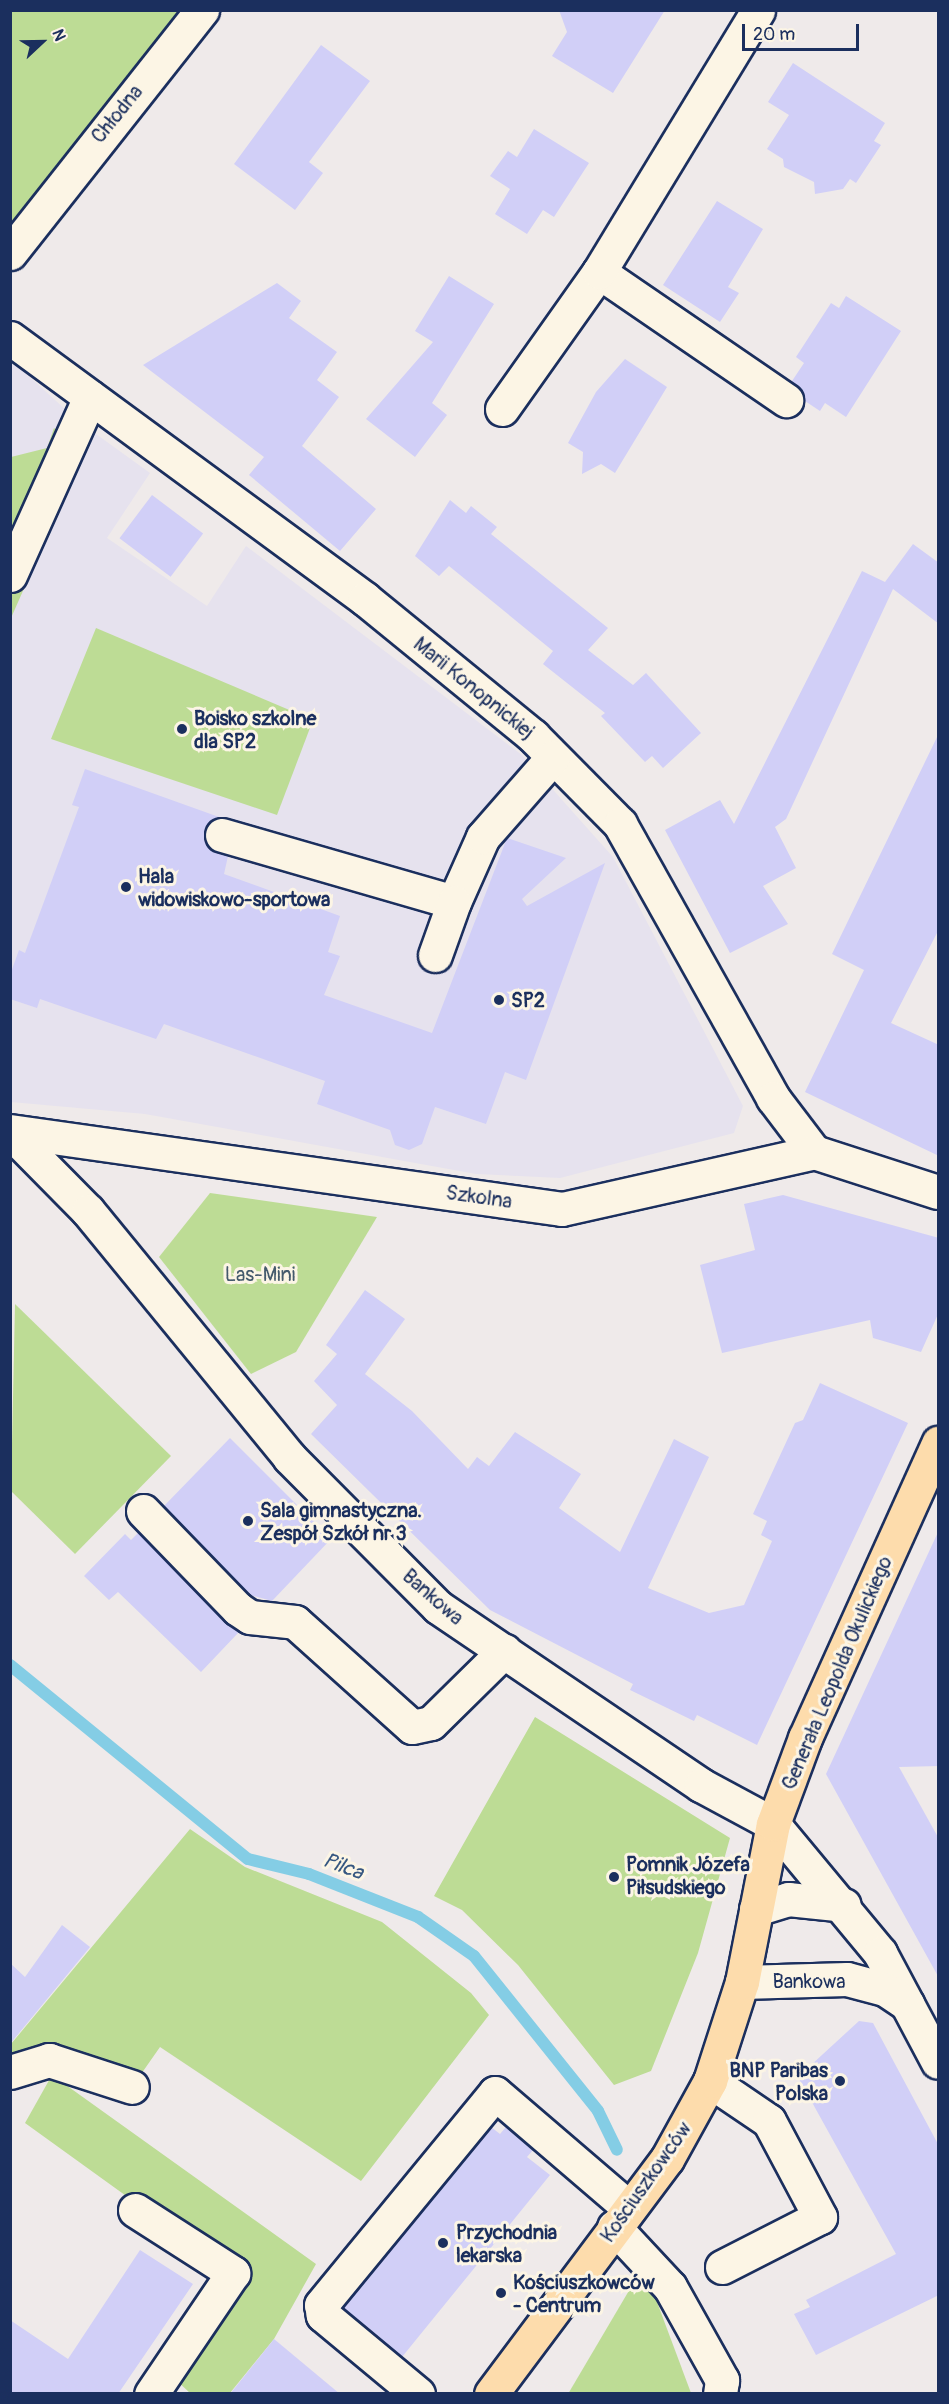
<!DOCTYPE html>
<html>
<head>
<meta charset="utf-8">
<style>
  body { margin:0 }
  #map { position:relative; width:949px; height:2404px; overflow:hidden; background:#efeaea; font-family:Pangolin,sans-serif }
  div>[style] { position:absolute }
  .built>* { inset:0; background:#e6e2ee }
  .green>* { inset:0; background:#bddc95 }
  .stream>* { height:12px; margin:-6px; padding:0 6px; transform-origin:6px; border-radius:6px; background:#84cde5 }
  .building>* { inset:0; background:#d1cff7; transform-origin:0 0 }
  .roads { filter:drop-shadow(2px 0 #1b2f5e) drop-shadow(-2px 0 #1b2f5e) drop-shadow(0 2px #1b2f5e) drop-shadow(0 -2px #1b2f5e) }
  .minor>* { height:33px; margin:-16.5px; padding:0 16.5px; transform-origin:16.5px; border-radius:16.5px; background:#fcf5e5 }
  .major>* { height:33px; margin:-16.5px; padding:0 16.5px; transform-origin:16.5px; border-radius:16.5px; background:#fddcac }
  .dots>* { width:16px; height:16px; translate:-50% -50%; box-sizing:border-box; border:3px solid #fcf5e5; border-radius:50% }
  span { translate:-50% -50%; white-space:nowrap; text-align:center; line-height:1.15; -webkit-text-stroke:6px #fcf5e5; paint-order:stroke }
  .street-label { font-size:20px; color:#1b2f5e }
  .poi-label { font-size:20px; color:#1b2f5e; font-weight:700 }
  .left { translate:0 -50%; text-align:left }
  .right { translate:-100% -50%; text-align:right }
  .park-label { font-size:20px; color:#445a6c }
  .water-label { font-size:21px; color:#355680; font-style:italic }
  .frame { position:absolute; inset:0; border:12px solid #1b2f5e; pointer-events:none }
  .north { position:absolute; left:12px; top:12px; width:60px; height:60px; -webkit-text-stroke:4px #fcf5e5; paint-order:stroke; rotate:68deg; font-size:16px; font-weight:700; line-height:24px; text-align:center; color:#1b2f5e }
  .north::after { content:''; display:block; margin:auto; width:21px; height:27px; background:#1b2f5e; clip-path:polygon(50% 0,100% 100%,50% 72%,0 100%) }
  .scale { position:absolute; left:742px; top:24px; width:117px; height:27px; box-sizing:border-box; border:3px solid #1b2f5e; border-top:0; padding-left:8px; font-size:18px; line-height:21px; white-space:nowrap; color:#1b2f5e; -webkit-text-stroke:4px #fcf5e5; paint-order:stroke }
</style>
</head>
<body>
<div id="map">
  <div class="built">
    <i style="clip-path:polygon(10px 359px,78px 421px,150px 473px,107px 538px,207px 606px,246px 546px,522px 755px,613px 857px,743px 1106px,734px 1133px,560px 1178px,476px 1174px,145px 1114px,11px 1102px)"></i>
  </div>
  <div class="green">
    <i style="clip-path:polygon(11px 11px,182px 11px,11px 230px)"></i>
    <i style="clip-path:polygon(54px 428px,83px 455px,11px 618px,11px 457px,47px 448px)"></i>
    <i style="clip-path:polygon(96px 628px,313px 720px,277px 815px,51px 739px)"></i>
    <i style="clip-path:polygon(210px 1193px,377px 1217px,296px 1352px,251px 1374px,159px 1257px)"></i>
    <i style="clip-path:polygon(15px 1304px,171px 1456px,75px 1554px,11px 1491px)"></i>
    <i style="clip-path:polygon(535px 1717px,730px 1838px,698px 1953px,651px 2071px,614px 2085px,518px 1965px,462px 1910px,434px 1896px)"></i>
    <i style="clip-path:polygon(190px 1829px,245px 1867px,382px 1922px,471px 1993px,489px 2015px,361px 2181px,160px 2047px,132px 2087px,11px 2072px,11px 2044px)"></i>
    <i style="clip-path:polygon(52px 2075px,316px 2264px,274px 2339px,230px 2393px,190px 2393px,162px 2367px,233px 2273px,25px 2123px)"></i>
    <i style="clip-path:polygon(637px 2277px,654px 2294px,691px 2393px,568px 2394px)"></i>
  </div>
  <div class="stream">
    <i style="left:10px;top:1665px;width:307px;rotate:39.2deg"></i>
    <i style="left:248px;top:1859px;width:63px;rotate:13.8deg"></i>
    <i style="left:309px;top:1874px;width:117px;rotate:21.5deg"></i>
    <i style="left:418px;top:1917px;width:68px;rotate:34.9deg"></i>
    <i style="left:474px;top:1956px;width:198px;rotate:51.3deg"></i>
    <i style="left:598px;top:2111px;width:43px;rotate:64deg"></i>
  </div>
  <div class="building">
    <i style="clip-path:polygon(559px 10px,665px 10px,613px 93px,552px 56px,567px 32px)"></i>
    <i style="clip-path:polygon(321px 45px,370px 81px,309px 162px,323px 173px,295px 210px,234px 164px)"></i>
    <i style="clip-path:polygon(793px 63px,885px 123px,874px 141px,881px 145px,856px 183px,850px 179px,843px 189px,815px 194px,814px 182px,784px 167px,783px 159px,767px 149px,789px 115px,768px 102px)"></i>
    <i style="clip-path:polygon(534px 129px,589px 163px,554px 217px,543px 210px,527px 234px,495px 214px,510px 189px,490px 176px,508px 151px,517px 157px)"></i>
    <i style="clip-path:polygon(717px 201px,763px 229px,728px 287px,739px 293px,720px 322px,663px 285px)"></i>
    <i style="clip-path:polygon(449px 276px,494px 304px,432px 403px,447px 415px,415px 457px,366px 419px,433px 342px,415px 331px)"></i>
    <i style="clip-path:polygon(277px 283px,301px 301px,289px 318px,337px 352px,317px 380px,339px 397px,302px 446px,376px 509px,340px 551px,249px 475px,264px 457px,143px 365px)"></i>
    <i style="clip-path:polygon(846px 296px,901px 331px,846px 417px,825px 403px,820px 411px,805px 401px,792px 381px,804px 363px,796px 357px,831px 303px,839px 308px)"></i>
    <i style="clip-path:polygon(625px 359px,667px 387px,615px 473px,601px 464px,582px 474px,583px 452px,568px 443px,596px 392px)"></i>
    <i style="left:152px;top:495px;width:64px;height:54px;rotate:37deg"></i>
    <i style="clip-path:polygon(450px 500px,466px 513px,471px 506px,497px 527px,491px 534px,608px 628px,588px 650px,633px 685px,646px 673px,701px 733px,663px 768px,652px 756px,645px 762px,601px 716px,605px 713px,543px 664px,553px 651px,449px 566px,439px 576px,415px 556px)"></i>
    <i style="clip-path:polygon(913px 544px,939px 563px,939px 624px,893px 589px,786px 819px,775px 827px,796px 868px,763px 886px,788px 924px,730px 953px,665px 830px,720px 800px,734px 824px,862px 571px,885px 582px)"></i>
    <i style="clip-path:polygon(939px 733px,939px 929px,891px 1023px,939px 1045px,939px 1156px,805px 1092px,864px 970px,832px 954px)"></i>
    <i style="clip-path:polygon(85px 769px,219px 817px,209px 822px,204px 839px,209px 848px,228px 856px,224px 874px,340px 916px,328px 952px,340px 956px,324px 995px,432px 1033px,507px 838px,566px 858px,522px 899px,527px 906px,605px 863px,526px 1080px,505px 1072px,486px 1124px,435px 1107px,422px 1144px,409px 1150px,395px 1145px,390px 1130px,317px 1104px,325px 1081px,164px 1024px,156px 1039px,40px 999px,37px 1008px,10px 999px,10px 975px,19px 950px,25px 953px,79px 807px,72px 805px)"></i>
    <i style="clip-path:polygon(783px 1195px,939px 1238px,939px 1312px,921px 1352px,873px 1338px,870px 1320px,722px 1353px,700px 1265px,755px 1250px,744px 1204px)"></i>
    <i style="clip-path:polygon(365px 1290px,405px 1319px,365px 1374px,412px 1411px,468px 1469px,477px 1457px,489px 1466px,515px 1432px,581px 1474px,559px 1508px,620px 1552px,674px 1439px,709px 1457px,648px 1588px,709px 1613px,744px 1605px,772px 1541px,761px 1535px,767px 1521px,753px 1514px,795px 1423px,803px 1420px,820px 1383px,908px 1423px,757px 1745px,697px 1715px,694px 1721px,630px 1690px,633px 1684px,490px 1610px,311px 1434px,337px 1405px,314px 1381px,337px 1354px,326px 1345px)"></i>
    <i style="clip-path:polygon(230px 1438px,331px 1539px,272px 1601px,250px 1595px,164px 1506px)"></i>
    <i style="clip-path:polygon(939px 1530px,939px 1766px,899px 1767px,939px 1839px,939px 1978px,826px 1774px)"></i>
    <i style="clip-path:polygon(138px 1533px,239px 1632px,201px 1672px,118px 1592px,109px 1600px,84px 1576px,125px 1534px,131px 1540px)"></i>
    <i style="clip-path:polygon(62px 1925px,90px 1947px,10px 2044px,10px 1963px,25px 1977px)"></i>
    <i style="clip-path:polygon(859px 2021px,873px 2023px,939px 2146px,939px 2295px,816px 2355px,794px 2314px,810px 2307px,806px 2300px,896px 2254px,798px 2077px)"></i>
    <i style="clip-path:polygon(491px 2127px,500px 2134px,506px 2127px,533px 2150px,527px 2157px,550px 2175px,402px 2357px,343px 2307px)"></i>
    <i style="clip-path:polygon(140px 2250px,193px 2284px,118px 2394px,10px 2394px,10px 2320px,68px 2359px)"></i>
    <i style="clip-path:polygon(274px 2339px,340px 2394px,230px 2394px)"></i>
  </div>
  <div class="roads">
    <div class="minor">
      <i style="left:10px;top:253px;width:310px;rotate:-51.7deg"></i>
      <i style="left:599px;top:272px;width:227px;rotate:34.4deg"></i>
      <i style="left:10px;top:338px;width:441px;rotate:36.3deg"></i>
      <i style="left:365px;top:599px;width:217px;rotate:39.2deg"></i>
      <i style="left:533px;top:736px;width:124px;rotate:45.3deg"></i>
      <i style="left:620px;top:824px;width:314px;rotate:60.8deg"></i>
      <i style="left:773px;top:1098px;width:68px;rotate:52.8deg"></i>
      <i style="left:502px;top:409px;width:168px;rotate:-54.7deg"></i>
      <i style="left:599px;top:272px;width:306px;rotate:-58.7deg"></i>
      <i style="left:10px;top:575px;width:195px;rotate:-65.8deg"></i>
      <i style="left:222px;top:835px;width:241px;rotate:16.1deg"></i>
      <i style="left:454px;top:902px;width:71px;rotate:-66deg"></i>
      <i style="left:483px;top:837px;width:106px;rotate:-48.8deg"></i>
      <i style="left:435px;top:955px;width:56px;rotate:-70.3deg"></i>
      <i style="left:10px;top:1131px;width:557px;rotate:8.04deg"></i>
      <i style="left:562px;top:1209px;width:258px;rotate:-12.7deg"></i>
      <i style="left:814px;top:1152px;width:130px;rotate:17.9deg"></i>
      <i style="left:10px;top:1132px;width:111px;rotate:45.4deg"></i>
      <i style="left:88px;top:1211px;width:318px;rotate:50.7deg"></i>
      <i style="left:289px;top:1457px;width:211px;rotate:45.2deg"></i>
      <i style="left:438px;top:1607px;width:318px;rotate:34.1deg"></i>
      <i style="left:701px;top:1785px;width:82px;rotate:28.4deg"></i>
      <i style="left:773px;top:1824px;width:168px;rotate:50.3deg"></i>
      <i style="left:880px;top:1953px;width:123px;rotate:62deg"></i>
      <i style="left:143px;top:1511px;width:136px;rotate:45.9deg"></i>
      <i style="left:238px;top:1609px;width:14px;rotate:34deg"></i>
      <i style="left:250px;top:1617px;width:45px;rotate:6.3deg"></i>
      <i style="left:295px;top:1622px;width:157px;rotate:41.9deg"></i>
      <i style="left:412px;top:1727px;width:19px;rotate:-12deg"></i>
      <i style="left:431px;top:1723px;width:103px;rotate:-44.6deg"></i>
      <i style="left:756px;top:1909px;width:34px;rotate:-17deg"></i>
      <i style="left:788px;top:1899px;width:56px;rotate:6.1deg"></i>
      <i style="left:742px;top:1982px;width:105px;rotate:-1.6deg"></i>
      <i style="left:847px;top:1979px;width:39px;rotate:15deg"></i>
      <i style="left:885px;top:1989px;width:27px;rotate:34deg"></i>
      <i style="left:10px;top:2072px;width:41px;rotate:-17.1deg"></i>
      <i style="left:49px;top:2060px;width:87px;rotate:18deg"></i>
      <i style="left:710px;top:2081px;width:71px;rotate:34.1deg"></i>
      <i style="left:769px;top:2121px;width:109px;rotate:62deg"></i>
      <i style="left:820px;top:2217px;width:110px;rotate:153deg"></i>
      <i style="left:135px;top:2210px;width:117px;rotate:32.7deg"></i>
      <i style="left:233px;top:2273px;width:146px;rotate:124.1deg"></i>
      <i style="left:614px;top:2227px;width:82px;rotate:47deg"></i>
      <i style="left:670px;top:2287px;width:107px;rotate:60.8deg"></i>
      <i style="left:722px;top:2380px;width:14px;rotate:98deg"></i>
      <i style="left:418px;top:2394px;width:124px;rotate:-140.3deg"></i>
      <i style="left:323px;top:2315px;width:10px;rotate:-101deg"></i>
      <i style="left:321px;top:2305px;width:274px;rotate:-50.6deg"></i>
      <i style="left:495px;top:2093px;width:177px;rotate:40.6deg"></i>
    </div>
    <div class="major">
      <i style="left:491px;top:2394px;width:294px;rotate:-53.2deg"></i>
      <i style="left:667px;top:2159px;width:89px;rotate:-61.1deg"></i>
      <i style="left:710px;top:2081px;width:104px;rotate:-72.1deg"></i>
      <i style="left:742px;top:1982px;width:161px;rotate:-78.9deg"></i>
      <i style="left:773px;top:1824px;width:92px;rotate:-69.6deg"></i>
      <i style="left:805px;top:1738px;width:324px;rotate:-65.7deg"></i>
    </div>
  </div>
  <div class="dots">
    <i style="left:182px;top:729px;background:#1b2f5e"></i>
    <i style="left:126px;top:887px;background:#1b2f5e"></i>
    <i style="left:499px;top:1000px;background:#1b2f5e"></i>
    <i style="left:248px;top:1521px;background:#1b2f5e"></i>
    <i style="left:614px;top:1877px;background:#1b2f5e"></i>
    <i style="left:840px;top:2081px;background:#1b2f5e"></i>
    <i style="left:443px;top:2243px;background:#1b2f5e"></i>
    <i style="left:501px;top:2293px;background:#1b2f5e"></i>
  </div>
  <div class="street-label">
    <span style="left:117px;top:114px;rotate:-51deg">Chłodna</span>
    <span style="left:474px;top:688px;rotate:39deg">Marii Konopnickiej</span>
    <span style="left:479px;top:1197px;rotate:8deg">Szkolna</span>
    <span style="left:433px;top:1597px;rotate:41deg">Bankowa</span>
    <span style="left:837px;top:1673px;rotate:-67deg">Generała Leopolda Okulickiego</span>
    <span style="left:809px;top:1981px">Bankowa</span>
    <span style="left:646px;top:2182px;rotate:-55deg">Kościuszkowców</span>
  </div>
  <div class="poi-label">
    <span class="left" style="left:194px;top:730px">Boisko szkolne<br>dla SP2</span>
    <span class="left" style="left:138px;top:888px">Hala<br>widowiskowo-sportowa</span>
    <span class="left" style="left:511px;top:1000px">SP2</span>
    <span class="left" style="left:260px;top:1522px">Sala gimnastyczna.<br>Zespół Szkół nr 3</span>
    <span class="left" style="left:626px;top:1876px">Pomnik Józefa<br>Piłsudskiego</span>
    <span class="right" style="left:828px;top:2082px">BNP Paribas<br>Polska</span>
    <span class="left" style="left:456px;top:2244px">Przychodnia<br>lekarska</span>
    <span class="left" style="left:513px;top:2294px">Kościuszkowców<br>- Centrum</span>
  </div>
  <div class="park-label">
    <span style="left:260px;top:1274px">Las-Mini</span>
  </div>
  <div class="water-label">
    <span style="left:343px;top:1867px;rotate:21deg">Pilca</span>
  </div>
  <div class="frame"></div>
  <div class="north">N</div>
  <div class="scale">20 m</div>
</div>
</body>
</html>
